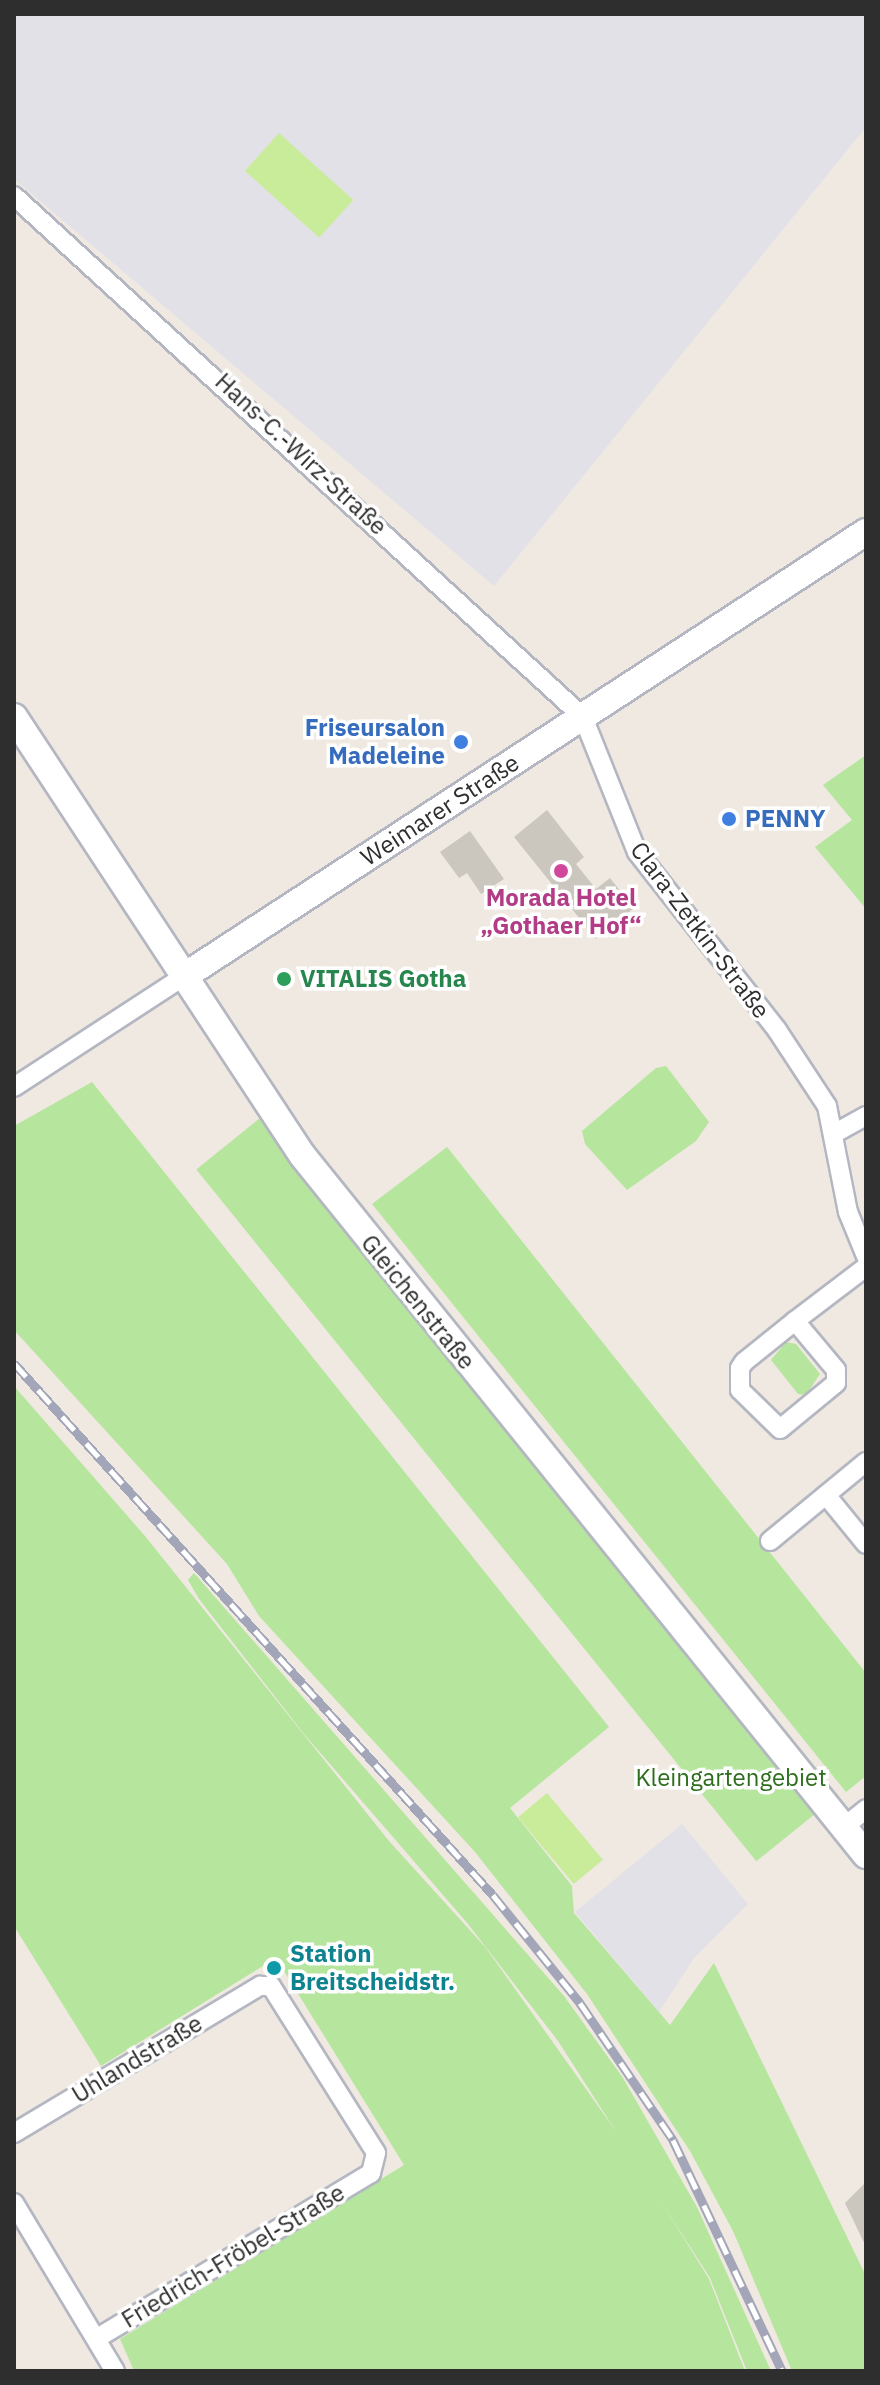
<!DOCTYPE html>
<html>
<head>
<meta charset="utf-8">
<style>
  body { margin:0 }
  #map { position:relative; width:880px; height:2385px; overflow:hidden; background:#efe9e1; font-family:"IBM Plex Sans",sans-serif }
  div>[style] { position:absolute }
  .industrial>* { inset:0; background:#e3e1e8 }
  .green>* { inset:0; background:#b6e59e; transform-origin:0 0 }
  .pitch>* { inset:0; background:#c9ec9a; transform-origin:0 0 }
  .building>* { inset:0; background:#cbc7bf }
  .roads { filter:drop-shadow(2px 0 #b4b7c1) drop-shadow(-2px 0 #b4b7c1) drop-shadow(0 2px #b4b7c1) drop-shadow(0 -2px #b4b7c1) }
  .street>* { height:18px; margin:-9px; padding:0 9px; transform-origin:9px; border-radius:9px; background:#fff }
  .secondary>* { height:26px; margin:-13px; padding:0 13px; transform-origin:13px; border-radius:13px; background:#fff }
  .rail>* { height:9px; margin-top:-4.5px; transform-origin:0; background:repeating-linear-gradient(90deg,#fff 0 18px,#a3a6b8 0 36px); box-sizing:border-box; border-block:2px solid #a3a6b8 }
  .dots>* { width:22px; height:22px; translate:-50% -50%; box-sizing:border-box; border:4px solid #fff; border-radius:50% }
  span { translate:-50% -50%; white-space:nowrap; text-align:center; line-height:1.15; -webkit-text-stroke:7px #fff; paint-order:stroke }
  .street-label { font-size:24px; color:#2e2e2e }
  .shop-label { font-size:24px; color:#366cbe; font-weight:700 }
  .right { translate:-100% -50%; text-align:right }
  .left { translate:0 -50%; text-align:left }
  .hotel-label { font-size:24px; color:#b23c85; font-weight:700 }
  .leisure-label { font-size:24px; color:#27864d; font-weight:700 }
  .park-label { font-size:24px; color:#2c6e1b }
  .culture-label { font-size:24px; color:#0d838f; font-weight:700 }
  .frame { position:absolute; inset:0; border:16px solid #2e2e2e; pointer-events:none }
</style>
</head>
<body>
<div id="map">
  <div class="industrial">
    <i style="clip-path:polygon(14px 14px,866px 14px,866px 127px,494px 586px,14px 179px)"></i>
    <i style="clip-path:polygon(682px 1824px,748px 1904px,694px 1958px,659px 2012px,575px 1912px)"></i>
  </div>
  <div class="green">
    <i style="clip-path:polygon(866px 755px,866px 909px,815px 847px,852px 820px,823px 785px)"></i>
    <i style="clip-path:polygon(666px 1066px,709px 1122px,696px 1141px,627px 1190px,585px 1144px,582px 1131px,656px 1068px)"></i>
    <i style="clip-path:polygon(92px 1082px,609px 1727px,510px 1808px,572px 1886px,574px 1913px,670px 2025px,714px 1963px,866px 2276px,866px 2371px,792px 2371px,733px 2231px,690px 2151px,587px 1994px,475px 1852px,259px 1616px,227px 1564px,14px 1330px,14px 1126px)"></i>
    <i style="left:260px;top:1118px;width:890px;height:82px;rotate:51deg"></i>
    <i style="clip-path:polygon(447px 1147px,866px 1673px,866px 1776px,846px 1792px,372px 1204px)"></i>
    <i style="clip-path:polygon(786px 1342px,796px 1344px,820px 1374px,806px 1395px,798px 1394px,771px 1360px)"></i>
    <i style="clip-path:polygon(14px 1386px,145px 1536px,389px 1841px,486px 1948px,630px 2151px,709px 2279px,745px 2371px,134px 2371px,120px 2339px,404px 2165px,276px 1958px,101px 2066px,14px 1926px)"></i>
    <i style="clip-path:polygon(194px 1573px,564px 1996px,623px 2078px,697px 2207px,771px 2371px,747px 2371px,710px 2278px,558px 2041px,468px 1924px,304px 1734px,199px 1599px,188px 1580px)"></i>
  </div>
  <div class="pitch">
    <i style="left:279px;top:133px;width:100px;height:51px;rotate:42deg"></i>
    <i style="left:547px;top:1793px;width:87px;height:38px;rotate:50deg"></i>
  </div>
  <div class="building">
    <i style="clip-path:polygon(547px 810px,584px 857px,576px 864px,596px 889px,610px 878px,634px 908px,596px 939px,514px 837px)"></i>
    <i style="clip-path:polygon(470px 831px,504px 879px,481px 894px,467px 873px,459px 878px,440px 852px)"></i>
    <i style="clip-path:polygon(866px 2182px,866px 2247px,845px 2203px)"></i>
  </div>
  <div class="roads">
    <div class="street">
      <i style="left:14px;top:196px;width:771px;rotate:42.48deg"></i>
      <i style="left:583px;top:717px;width:145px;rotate:68.2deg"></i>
      <i style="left:637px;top:852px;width:226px;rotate:51.8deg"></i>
      <i style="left:777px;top:1030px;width:91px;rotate:56.7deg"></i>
      <i style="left:827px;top:1106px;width:108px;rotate:78.8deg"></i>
      <i style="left:848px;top:1212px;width:48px;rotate:67.8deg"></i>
      <i style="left:14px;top:1087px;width:202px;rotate:-33.1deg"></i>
      <i style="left:837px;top:1132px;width:33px;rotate:-29deg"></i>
      <i style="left:795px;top:1321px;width:64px;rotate:50.1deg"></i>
      <i style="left:836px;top:1370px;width:13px;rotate:90deg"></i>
      <i style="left:836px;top:1383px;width:72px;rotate:140.6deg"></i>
      <i style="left:780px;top:1429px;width:56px;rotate:-135.7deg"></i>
      <i style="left:740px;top:1390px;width:22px;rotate:-90deg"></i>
      <i style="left:740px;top:1368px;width:7px;rotate:-56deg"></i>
      <i style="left:744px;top:1362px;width:65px;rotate:-38.8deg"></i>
      <i style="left:795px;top:1321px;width:89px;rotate:-37.3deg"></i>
      <i style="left:826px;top:1495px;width:63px;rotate:50.8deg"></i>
      <i style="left:770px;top:1541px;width:124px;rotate:-39.5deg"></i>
      <i style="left:844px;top:1827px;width:28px;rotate:-39deg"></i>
      <i style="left:14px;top:2133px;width:287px;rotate:-30.9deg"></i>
      <i style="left:260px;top:1986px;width:11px"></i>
      <i style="left:271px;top:1986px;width:197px;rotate:57.8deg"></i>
      <i style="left:376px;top:2153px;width:21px;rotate:104deg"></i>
      <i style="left:371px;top:2173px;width:321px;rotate:148.9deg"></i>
      <i style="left:14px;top:2203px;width:196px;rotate:59deg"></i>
    </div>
    <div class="secondary">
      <i style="left:14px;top:717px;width:524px;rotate:56.67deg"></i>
      <i style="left:302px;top:1155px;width:899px;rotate:51.14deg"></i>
      <i style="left:183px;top:977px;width:815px;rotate:-33.09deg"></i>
    </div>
  </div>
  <div class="rail">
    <i style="left:14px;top:1363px;width:716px;rotate:48deg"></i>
    <i style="left:493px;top:1895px;width:139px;rotate:51.1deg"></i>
    <i style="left:580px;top:2003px;width:166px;rotate:55.8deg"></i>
    <i style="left:673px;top:2140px;width:255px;rotate:64.7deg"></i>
  </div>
  <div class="dots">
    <i style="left:461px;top:742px;background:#3f7fe0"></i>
    <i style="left:729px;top:819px;background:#3f7fe0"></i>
    <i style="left:561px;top:871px;background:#d1479c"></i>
    <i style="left:284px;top:979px;background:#2e9e5b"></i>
    <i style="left:274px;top:1968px;background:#0f9aa8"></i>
  </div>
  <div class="street-label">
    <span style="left:301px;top:454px;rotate:43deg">Hans-C.-Wirz-Straße</span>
    <span style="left:440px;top:810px;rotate:-33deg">Weimarer Straße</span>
    <span style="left:700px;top:930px;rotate:53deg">Clara-Zetkin-Straße</span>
    <span style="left:418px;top:1302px;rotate:51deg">Gleichenstraße</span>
    <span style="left:137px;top:2059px;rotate:-31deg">Uhlandstraße</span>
    <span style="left:233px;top:2256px;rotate:-31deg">Friedrich-Fröbel-Straße</span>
  </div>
  <div class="shop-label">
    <span class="right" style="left:445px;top:742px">Friseursalon<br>Madeleine</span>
    <span class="left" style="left:745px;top:819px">PENNY</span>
  </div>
  <div class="hotel-label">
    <span style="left:561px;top:912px">Morada Hotel<br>„Gothaer Hof“</span>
  </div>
  <div class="leisure-label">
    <span class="left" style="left:300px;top:979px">VITALIS Gotha</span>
  </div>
  <div class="park-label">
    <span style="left:731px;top:1778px">Kleingartengebiet</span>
  </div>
  <div class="culture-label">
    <span class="left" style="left:290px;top:1968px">Station<br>Breitscheidstr.</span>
  </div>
  <div class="frame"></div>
</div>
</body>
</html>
